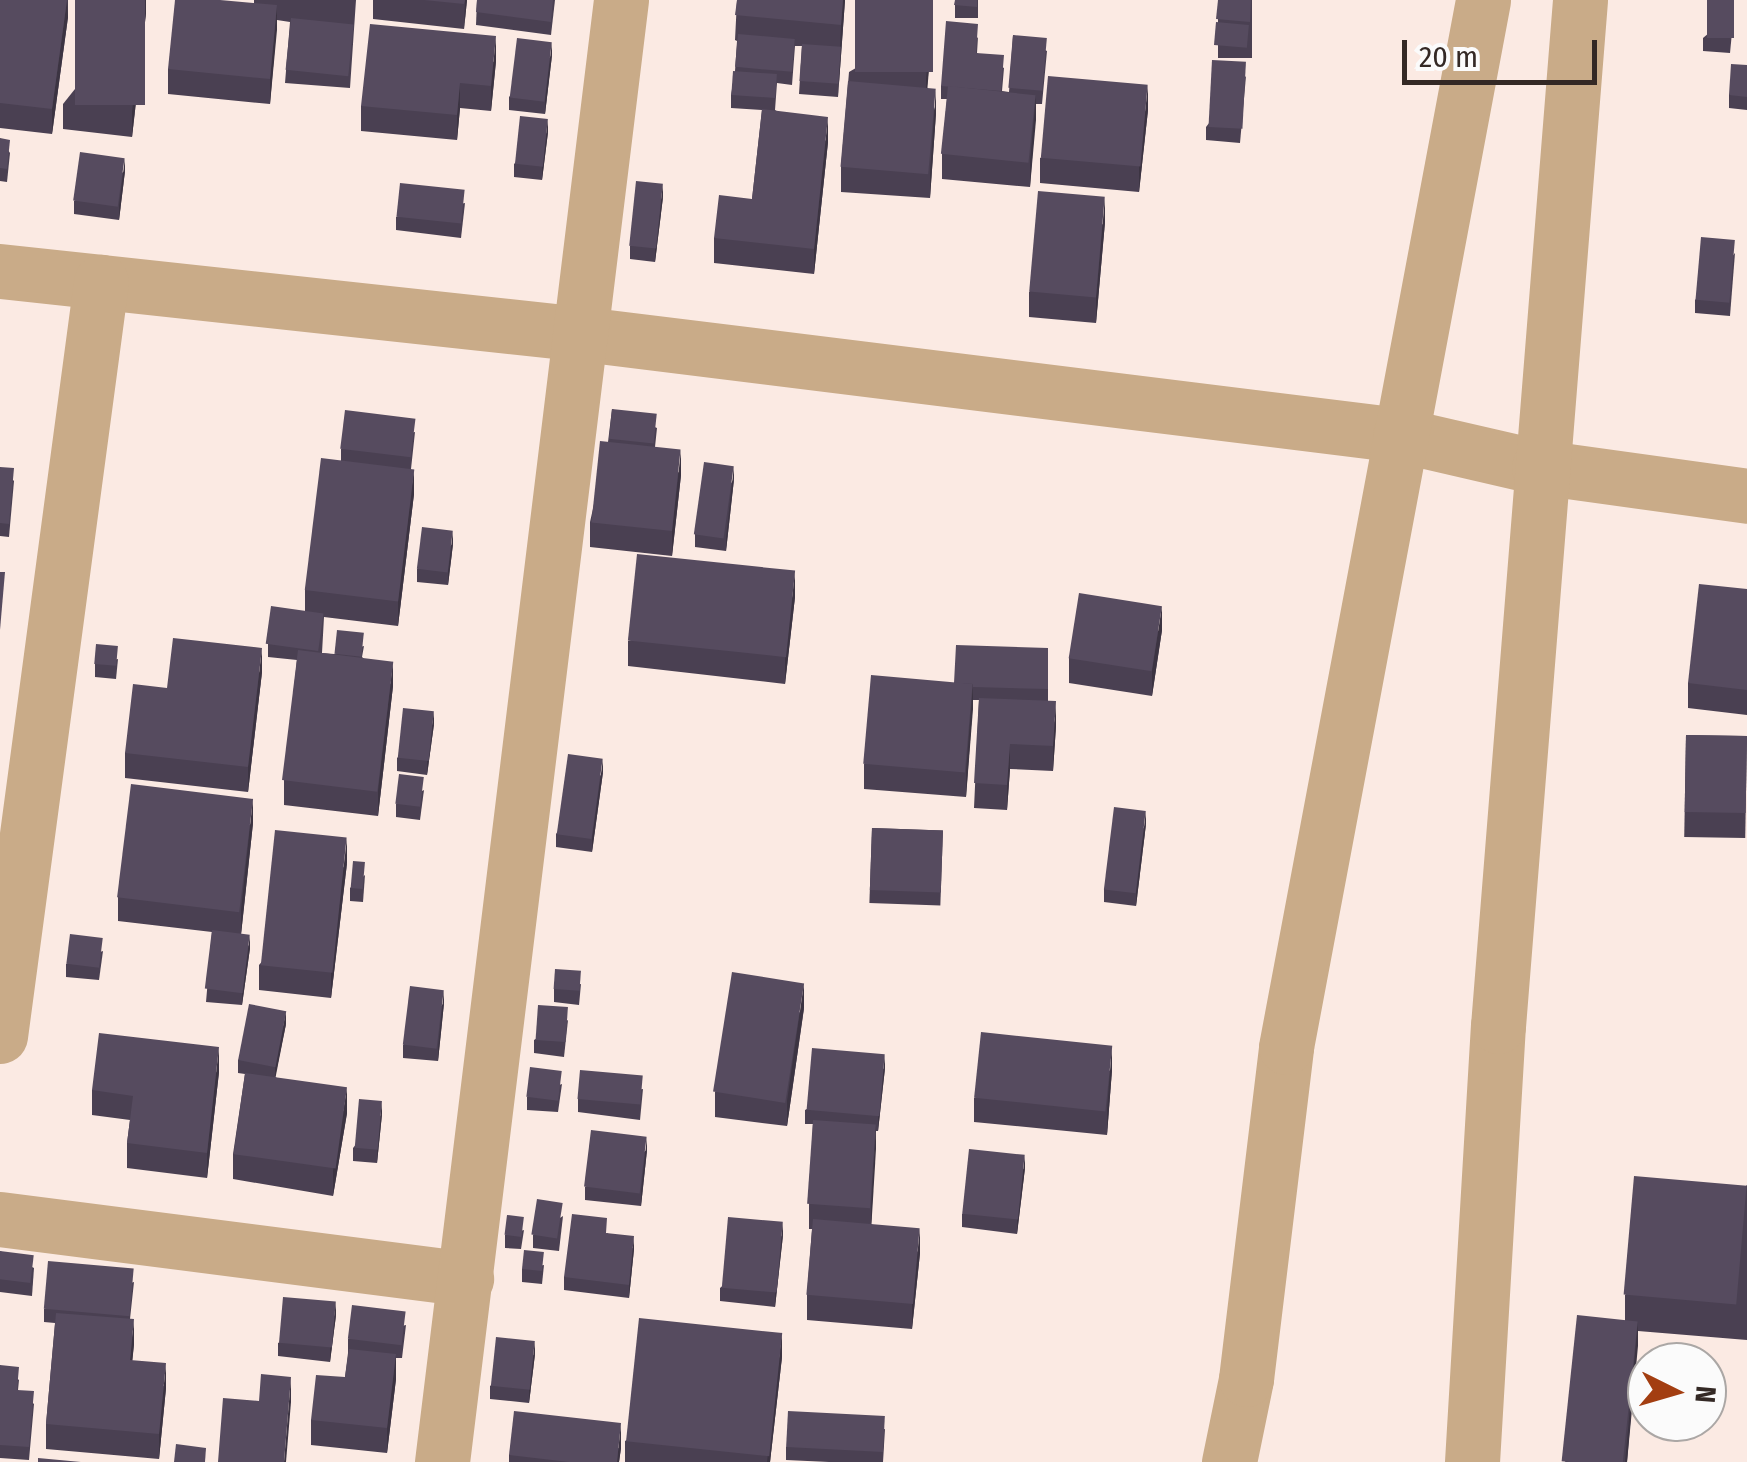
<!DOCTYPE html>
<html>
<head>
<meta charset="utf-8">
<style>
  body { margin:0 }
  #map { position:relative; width:1747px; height:1462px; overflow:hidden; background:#fbeae3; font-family:"Fira Sans Condensed",sans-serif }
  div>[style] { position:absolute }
  .minor>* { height:55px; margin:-27.5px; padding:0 27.5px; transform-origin:27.5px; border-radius:27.5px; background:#c9ab88 }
  .wall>* { inset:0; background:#4a4052; transform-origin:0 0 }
  .shaded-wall>* { inset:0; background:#3c3442 }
  .building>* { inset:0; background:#564b5f; transform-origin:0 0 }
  span { translate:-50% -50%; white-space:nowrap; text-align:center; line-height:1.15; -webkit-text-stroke:10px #fbfbfb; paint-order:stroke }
  .north { position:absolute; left:1627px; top:1342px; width:100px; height:100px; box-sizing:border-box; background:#fbfbfb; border:2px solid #aba7a5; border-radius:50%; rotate:95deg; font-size:28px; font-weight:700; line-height:40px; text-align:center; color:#342925 }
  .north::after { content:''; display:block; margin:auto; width:35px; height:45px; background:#a33e11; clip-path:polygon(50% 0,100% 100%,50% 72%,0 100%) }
  .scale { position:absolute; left:1402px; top:40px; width:195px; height:45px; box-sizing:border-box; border:5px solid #342925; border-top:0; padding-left:12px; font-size:30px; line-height:35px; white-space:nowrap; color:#342925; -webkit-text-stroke:8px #fbfbfb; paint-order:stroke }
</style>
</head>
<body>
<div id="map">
  <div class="minor">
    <i style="left:0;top:271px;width:586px;rotate:6.17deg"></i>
    <i style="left:583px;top:334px;width:823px;rotate:7.05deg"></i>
    <i style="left:1400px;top:435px;width:143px;rotate:13deg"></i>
    <i style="left:1539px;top:467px;width:210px;rotate:7.9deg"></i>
    <i style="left:0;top:1036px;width:761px;rotate:-82.37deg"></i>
    <i style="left:0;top:1219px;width:470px;rotate:7.3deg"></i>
    <i style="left:442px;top:1462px;width:1473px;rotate:-83.02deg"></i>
    <i style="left:1229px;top:1462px;width:85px;rotate:-78.4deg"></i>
    <i style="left:1246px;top:1379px;width:334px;rotate:-83.1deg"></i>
    <i style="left:1286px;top:1047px;width:1065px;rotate:-79.34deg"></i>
    <i style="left:1472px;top:1462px;width:437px;rotate:-86.6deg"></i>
    <i style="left:1498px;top:1026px;width:1029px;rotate:-85.43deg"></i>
  </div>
  <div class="wall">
    <i style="clip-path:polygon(0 0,68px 0,68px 17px,52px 134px,0 128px)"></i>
    <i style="clip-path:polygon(146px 0,146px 13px,132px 137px,63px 129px,63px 104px)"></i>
    <i style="clip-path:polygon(254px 0,356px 0,350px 88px,285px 83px,290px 22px,277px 20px,270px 104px,168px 94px,168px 69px,254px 3px)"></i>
    <i style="clip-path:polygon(373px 0,467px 0,464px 29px,373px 19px)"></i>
    <i style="clip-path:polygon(477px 0,555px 0,551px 35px,476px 25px)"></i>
    <i style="clip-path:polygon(737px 0,845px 0,838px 97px,799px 94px,802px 46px,795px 46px,792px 85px,777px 83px,775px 110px,828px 142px,814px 274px,714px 263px,714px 238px,752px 199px,762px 110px,731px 108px,731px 95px,735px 71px,737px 41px,735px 40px)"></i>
    <i style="left:955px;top:0;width:23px;height:18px"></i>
    <i style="left:1218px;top:0;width:34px;height:58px"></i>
    <i style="clip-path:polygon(1734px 12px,1730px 53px,1703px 51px,1703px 38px)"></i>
    <i style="clip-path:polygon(933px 23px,927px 87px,936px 113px,930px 198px,841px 192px,841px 167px,849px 72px)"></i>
    <i style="clip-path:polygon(1013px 35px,1047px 51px,1042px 104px,1036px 104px,1030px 187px,942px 179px,942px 154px,947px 99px,941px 99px,941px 86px,978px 37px,977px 53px,1004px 68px,1002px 91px,1009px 92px)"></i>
    <i style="clip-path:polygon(552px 55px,545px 114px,509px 110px,509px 97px)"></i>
    <i style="clip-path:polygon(496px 61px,491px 111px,460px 108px,457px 140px,361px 131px,361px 106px)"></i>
    <i style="clip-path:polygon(1747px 65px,1747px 110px,1729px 108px,1729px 95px)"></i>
    <i style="clip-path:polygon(1246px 76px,1240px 143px,1206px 140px,1206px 127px)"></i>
    <i style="clip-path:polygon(1148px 110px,1139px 192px,1040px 183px,1040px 158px)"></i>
    <i style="clip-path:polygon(548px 132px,542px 180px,514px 177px,514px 164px)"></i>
    <i style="clip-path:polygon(0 138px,10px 153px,7px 182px,0 181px)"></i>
    <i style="clip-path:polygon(125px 171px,119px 220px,74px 214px,74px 201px)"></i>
    <i style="clip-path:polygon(663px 197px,655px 262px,630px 259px,630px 246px)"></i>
    <i style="clip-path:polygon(465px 203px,461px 238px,396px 230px,396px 217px)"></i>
    <i style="clip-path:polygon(1105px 222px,1096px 323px,1029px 317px,1029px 292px)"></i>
    <i style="clip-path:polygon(1735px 253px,1730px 316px,1695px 313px,1695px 300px)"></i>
    <i style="clip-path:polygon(612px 409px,657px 428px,655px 447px,681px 475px,672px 556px,590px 547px,590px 522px,608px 442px)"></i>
    <i style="clip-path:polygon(415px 432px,411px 469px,414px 494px,398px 626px,324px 617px,322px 653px,334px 654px,364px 646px,362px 657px,393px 686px,378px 816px,284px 805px,284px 780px,297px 660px,268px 657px,268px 644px,305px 611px,305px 590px,341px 460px,341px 449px)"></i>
    <i style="clip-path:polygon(0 467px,14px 481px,9px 537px,0 536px)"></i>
    <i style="clip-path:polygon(734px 479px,726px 551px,695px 547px,695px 534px)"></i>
    <i style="clip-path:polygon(453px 544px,448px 585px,417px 582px,417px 569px)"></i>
    <i style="clip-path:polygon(1747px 589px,1747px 715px,1688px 708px,1688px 683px)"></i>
    <i style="clip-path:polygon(795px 597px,785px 684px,628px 666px,628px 641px)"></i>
    <i style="clip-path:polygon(1162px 630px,1152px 696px,1069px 683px,1069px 658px)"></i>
    <i style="clip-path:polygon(1048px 648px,1048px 701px,1056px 726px,1053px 771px,1010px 769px,1007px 810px,974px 808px,979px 700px,973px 700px,966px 797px,864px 789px,864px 764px,954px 683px)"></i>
    <i style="clip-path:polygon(118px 659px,116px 679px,95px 677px,95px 664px)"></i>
    <i style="clip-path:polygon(262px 672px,248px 792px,125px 778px,125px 753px,167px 688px)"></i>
    <i style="clip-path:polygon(434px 724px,427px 775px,397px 771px,397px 758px)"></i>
    <i style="left:1686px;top:735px;width:61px;height:102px;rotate:1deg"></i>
    <i style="clip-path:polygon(603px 772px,592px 852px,556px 847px,556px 834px)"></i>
    <i style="clip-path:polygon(424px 790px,420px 820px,396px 817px,396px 804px)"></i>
    <i style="clip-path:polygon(253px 823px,241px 934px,250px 948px,242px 1005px,206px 1002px,212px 932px,118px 921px,118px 897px)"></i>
    <i style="clip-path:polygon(1146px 824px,1136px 906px,1104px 902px,1104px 889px)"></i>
    <i style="left:872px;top:828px;width:71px;height:75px;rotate:2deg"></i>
    <i style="clip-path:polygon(347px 863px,331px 998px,259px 990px,259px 965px)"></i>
    <i style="clip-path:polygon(365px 875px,363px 902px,350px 901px,350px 888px)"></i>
    <i style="clip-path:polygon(103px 951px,99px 980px,66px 977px,66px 964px)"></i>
    <i style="clip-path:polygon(581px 984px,579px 1005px,554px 1002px,554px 989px)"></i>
    <i style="clip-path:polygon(444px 1003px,438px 1061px,403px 1058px,403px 1045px)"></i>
    <i style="clip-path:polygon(804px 1008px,787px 1126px,715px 1117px,715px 1092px)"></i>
    <i style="clip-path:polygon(568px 1020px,564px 1057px,534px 1053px,534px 1040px)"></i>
    <i style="clip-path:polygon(286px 1024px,275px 1077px,347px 1113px,333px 1196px,233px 1179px,233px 1154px,245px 1074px,238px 1073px,238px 1060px)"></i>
    <i style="clip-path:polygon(885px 1068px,878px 1131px,876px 1131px,871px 1224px,920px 1253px,912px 1329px,807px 1320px,807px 1295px,812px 1229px,809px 1229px,809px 1204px,813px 1124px,805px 1124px,805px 1110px)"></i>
    <i style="clip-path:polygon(1112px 1070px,1107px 1135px,974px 1122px,974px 1098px)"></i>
    <i style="clip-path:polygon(219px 1072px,207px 1178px,127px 1168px,127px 1143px,130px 1120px,92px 1115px,92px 1090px)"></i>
    <i style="clip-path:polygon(562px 1084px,558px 1112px,527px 1110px,527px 1097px)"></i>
    <i style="clip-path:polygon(643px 1089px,640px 1120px,578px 1112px,578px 1099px)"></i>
    <i style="clip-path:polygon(382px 1114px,377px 1163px,353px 1161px,353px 1148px)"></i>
    <i style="clip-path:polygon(647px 1150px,641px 1206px,585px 1200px,585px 1187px)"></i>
    <i style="clip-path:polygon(1025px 1168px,1017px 1234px,962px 1227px,962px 1214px)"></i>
    <i style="clip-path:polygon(1747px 1185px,1747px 1340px,1638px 1331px,1627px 1462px,1565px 1462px,1625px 1320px,1625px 1295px)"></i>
    <i style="clip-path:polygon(563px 1216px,559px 1251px,533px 1248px,533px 1235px)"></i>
    <i style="clip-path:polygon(524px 1230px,521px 1249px,505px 1248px,505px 1235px)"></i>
    <i style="clip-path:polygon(607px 1233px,634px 1249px,629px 1298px,564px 1290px,564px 1277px)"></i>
    <i style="clip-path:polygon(783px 1235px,775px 1307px,720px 1301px,720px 1288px)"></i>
    <i style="clip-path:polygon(0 1251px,34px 1268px,32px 1296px,0 1292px)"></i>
    <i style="clip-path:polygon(544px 1265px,542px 1284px,522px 1282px,522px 1269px)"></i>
    <i style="clip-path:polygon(134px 1282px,130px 1319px,134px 1344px,132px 1361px,166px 1388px,159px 1459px,46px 1449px,46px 1424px,55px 1323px,44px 1322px,44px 1309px)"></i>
    <i style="clip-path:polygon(336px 1315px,330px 1362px,278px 1356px,278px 1343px)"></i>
    <i style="clip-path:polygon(406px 1325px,402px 1358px,396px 1358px,396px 1379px,387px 1453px,311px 1445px,311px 1420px,345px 1377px,348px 1353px,348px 1339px)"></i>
    <i style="clip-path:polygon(535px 1354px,529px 1403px,490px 1399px,490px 1386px)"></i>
    <i style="clip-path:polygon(782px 1357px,770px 1462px,625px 1462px,625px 1441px)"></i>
    <i style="clip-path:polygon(0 1365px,19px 1380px,18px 1390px,34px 1404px,29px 1460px,0 1458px)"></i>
    <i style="clip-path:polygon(885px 1429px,883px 1462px,829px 1462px,786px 1460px,786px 1447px)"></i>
    <i style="clip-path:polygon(621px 1448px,619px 1462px,509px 1462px,509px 1455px)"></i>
  </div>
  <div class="shaded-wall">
    <i style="clip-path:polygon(67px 0,68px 17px,52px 134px,52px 109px)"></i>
    <i style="clip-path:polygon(145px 0,146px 0,146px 13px,132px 137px,132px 112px)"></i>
    <i style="clip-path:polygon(465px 0,467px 0,464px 29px)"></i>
    <i style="clip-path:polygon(843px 0,845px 0,838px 97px,841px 25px)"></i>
    <i style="clip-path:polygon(933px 0,933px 23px,926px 104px,926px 79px)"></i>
    <i style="clip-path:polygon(277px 5px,277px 30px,270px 104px,270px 79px)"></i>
    <i style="clip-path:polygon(496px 36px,496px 61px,491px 111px,491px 86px)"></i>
    <i style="clip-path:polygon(552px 42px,552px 55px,545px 114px,545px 101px)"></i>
    <i style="clip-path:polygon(460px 83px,460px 108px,457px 140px,457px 115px)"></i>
    <i style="clip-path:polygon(1148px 85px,1148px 110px,1139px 192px,1139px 167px)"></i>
    <i style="clip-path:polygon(936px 88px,936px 113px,930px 198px,930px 173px)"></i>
    <i style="clip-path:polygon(1036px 95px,1036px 120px,1030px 187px,1030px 162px)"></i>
    <i style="clip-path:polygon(828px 117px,828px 142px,814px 274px,814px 249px)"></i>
    <i style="clip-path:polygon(548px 119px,548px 132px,542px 180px,542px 167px)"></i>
    <i style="clip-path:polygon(125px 158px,125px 171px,119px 220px,119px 206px)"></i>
    <i style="clip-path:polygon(663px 184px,663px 197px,655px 262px,655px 249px)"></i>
    <i style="clip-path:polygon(1105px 197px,1105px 222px,1096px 323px,1096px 298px)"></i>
    <i style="clip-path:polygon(681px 450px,681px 475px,672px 556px,672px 531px)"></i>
    <i style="clip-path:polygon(734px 466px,734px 479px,726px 551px,726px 538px)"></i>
    <i style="clip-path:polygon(414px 469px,414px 494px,398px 626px,398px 601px)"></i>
    <i style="clip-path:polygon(453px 531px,453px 544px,448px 585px,448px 572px)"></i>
    <i style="clip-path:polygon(795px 572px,795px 597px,785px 684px,785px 659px)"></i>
    <i style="clip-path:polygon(1162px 606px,1162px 630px,1152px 696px,1152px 671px)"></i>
    <i style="clip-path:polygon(262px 648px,262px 672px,248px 792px,248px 767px)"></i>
    <i style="clip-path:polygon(393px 661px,393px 686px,378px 816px,378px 791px)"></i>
    <i style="clip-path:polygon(973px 684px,973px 709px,966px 797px,966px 772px)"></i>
    <i style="clip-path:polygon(1056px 701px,1056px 726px,1053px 771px,1053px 746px)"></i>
    <i style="clip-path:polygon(434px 711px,434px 724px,427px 775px,427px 762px)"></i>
    <i style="clip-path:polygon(1010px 744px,1010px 769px,1007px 810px,1007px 785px)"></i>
    <i style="clip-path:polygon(603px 759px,603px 772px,592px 852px,592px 839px)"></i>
    <i style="clip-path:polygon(253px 798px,253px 823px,241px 935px,241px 910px)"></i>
    <i style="clip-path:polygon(1146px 811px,1146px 824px,1136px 906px,1136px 893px)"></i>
    <i style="clip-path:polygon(347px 838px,347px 863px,331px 998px,331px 973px)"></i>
    <i style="clip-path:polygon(250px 935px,250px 948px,242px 1005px,242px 992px)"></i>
    <i style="clip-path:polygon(804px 983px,804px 1008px,787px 1126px,787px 1101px)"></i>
    <i style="clip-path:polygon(444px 990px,444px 1003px,438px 1061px,438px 1048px)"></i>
    <i style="clip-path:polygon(286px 1011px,286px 1024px,275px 1080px,275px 1067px)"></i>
    <i style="clip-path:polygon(1112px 1045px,1112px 1070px,1107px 1135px,1107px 1110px)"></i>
    <i style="clip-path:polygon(219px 1047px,219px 1072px,207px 1178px,207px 1153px)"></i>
    <i style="clip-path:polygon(885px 1055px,885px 1068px,878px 1131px,878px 1118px)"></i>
    <i style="clip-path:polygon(347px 1088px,347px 1113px,333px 1196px,333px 1171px)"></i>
    <i style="clip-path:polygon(382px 1101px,382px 1114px,377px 1163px,377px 1150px)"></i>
    <i style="clip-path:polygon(876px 1124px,876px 1149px,871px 1232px,871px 1207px)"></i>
    <i style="clip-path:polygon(647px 1137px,647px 1150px,641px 1206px,641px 1192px)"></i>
    <i style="clip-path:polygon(1025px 1155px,1025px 1168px,1017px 1234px,1017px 1221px)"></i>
    <i style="clip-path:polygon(783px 1222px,783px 1235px,775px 1307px,775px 1294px)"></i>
    <i style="clip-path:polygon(920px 1228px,920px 1253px,912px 1329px,912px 1304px)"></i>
    <i style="clip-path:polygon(634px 1236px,634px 1249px,629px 1298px,629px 1285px)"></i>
    <i style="clip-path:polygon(336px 1302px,336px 1315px,330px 1362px,330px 1349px)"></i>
    <i style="clip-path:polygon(134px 1319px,134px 1344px,130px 1385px,130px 1360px)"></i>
    <i style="clip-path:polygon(1638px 1321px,1638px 1346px,1627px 1462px,1625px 1462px)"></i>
    <i style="clip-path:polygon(782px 1332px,782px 1357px,770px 1462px,767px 1462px)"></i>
    <i style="clip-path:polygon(535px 1341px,535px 1354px,529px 1403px,529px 1390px)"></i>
    <i style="clip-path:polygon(396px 1354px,396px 1379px,387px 1453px,387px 1428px)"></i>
    <i style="clip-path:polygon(166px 1363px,166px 1388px,159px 1459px,159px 1434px)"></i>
    <i style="clip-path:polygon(291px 1377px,291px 1402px,286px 1462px,284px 1462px)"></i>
    <i style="clip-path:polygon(621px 1423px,621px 1448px,619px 1462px,617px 1462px)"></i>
  </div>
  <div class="building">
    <i style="clip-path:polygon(0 0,67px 0,52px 109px,0 103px)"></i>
    <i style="left:75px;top:0;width:70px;height:105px"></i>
    <i style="clip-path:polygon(175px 0,220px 0,277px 5px,270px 79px,168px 69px)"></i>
    <i style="clip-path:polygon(424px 0,465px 0,464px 4px)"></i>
    <i style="clip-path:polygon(477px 0,553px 0,551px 22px,476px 12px)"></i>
    <i style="clip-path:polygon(737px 0,843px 0,841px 25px,735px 15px)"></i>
    <i style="left:855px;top:0;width:78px;height:72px"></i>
    <i style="clip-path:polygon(955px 0,977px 0,977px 7px,954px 5px)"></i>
    <i style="clip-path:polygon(1218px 0,1251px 0,1250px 22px,1216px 19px)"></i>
    <i style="left:1707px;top:0;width:27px;height:38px"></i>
    <i style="left:291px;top:18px;width:63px;height:52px;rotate:6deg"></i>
    <i style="clip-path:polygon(946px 21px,978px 24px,976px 53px,1004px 55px,1001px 91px,941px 86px)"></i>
    <i style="left:1216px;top:22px;width:33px;height:23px;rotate:5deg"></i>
    <i style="clip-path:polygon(370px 24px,496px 36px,491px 86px,460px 83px,457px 115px,361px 106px)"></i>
    <i style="left:738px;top:34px;width:57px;height:33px;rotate:5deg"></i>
    <i style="left:1013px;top:35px;width:34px;height:53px;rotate:5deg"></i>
    <i style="left:517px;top:38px;width:35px;height:60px;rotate:7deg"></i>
    <i style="left:802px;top:44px;width:39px;height:37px;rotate:4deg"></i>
    <i style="left:1212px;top:60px;width:34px;height:67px;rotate:3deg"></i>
    <i style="clip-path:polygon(1731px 64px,1747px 65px,1747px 97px,1729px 95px)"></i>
    <i style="left:733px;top:71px;width:44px;height:24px;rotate:4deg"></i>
    <i style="left:1048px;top:76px;width:100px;height:82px;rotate:5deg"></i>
    <i style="left:848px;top:81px;width:88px;height:86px;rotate:5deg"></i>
    <i style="left:948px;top:86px;width:88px;height:68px;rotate:6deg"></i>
    <i style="clip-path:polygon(762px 109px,828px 117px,814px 249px,714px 238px,719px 195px,752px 199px)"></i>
    <i style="left:520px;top:116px;width:28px;height:48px;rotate:6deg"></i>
    <i style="clip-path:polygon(0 138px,10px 140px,7px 169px,0 168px)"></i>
    <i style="left:80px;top:152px;width:45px;height:49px;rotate:8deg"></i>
    <i style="left:636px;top:181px;width:27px;height:65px;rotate:6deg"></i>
    <i style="left:400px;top:183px;width:65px;height:34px;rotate:6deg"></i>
    <i style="left:1038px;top:191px;width:67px;height:101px;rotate:5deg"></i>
    <i style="left:1701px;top:237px;width:34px;height:63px;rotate:5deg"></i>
    <i style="left:612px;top:409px;width:45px;height:30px;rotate:6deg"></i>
    <i style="left:345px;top:410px;width:71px;height:39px;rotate:7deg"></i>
    <i style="left:600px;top:441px;width:81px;height:82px;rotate:6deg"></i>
    <i style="left:321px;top:458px;width:94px;height:133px;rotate:7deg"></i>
    <i style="left:704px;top:462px;width:30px;height:73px;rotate:8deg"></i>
    <i style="clip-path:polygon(0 467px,14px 468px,9px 524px,0 523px)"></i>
    <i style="left:422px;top:527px;width:31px;height:42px;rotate:7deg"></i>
    <i style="left:637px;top:554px;width:159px;height:87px;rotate:6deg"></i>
    <i style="clip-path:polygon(0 572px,5px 572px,0 630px)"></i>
    <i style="clip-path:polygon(1699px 584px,1747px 589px,1747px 690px,1688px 683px)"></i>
    <i style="left:1079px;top:593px;width:84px;height:66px;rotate:9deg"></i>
    <i style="left:271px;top:606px;width:53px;height:38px;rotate:8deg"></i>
    <i style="left:337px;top:630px;width:27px;height:24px;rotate:6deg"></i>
    <i style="clip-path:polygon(173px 638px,262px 648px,248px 767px,125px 753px,133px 684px,167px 688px)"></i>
    <i style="left:96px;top:644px;width:22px;height:20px;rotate:5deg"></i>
    <i style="clip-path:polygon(956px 645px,1048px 648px,1048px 689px,973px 687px,973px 684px,954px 683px)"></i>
    <i style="left:298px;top:650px;width:96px;height:131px;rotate:7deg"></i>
    <i style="left:871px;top:675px;width:102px;height:89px;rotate:5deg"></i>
    <i style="clip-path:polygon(979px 698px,1056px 701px,1053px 746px,1010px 744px,1007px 785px,974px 783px)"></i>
    <i style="left:403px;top:708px;width:31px;height:50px;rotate:6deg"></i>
    <i style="left:1686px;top:735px;width:61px;height:77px;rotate:1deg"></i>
    <i style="left:568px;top:754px;width:35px;height:81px;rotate:8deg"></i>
    <i style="left:399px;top:774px;width:25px;height:30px;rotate:7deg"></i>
    <i style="left:131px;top:784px;width:123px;height:114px;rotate:7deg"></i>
    <i style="left:1114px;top:807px;width:32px;height:83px;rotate:7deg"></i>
    <i style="left:872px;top:828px;width:71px;height:62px;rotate:2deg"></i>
    <i style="left:275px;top:830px;width:72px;height:136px;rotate:6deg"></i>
    <i style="left:353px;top:861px;width:12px;height:27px;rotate:5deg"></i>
    <i style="left:212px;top:930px;width:38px;height:59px;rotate:7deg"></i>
    <i style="left:70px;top:934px;width:33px;height:30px;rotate:7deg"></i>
    <i style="left:555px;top:969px;width:26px;height:20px;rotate:4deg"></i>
    <i style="left:732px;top:972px;width:73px;height:121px;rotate:9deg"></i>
    <i style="left:410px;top:986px;width:34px;height:59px;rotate:7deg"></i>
    <i style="left:249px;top:1004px;width:38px;height:57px;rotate:11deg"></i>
    <i style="left:538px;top:1005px;width:30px;height:35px;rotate:4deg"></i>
    <i style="left:981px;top:1032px;width:132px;height:66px;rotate:6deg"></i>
    <i style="clip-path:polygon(99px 1033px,219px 1047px,207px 1153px,127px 1143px,133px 1096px,92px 1090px)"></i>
    <i style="left:812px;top:1048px;width:73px;height:62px;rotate:5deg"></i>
    <i style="left:530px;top:1067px;width:32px;height:30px;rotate:7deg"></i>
    <i style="left:580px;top:1070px;width:63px;height:29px;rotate:5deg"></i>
    <i style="left:245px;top:1073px;width:103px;height:82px;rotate:8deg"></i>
    <i style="left:359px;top:1099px;width:23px;height:49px;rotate:5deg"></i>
    <i style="left:813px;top:1120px;width:63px;height:84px;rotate:4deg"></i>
    <i style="left:591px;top:1130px;width:56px;height:57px;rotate:7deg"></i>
    <i style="left:969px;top:1149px;width:56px;height:65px;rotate:6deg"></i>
    <i style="left:1634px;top:1176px;width:113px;height:119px;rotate:5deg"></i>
    <i style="left:537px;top:1199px;width:26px;height:36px;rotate:9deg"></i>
    <i style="clip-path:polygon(572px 1214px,607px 1218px,606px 1233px,634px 1236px,629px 1285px,564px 1277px)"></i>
    <i style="left:507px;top:1215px;width:17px;height:20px;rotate:7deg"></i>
    <i style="left:728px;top:1217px;width:55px;height:71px;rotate:5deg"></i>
    <i style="left:813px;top:1219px;width:107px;height:76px;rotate:5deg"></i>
    <i style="left:524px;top:1250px;width:20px;height:19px;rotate:6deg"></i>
    <i style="left:0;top:1251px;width:34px;height:28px;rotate:7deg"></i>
    <i style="left:48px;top:1261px;width:86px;height:48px;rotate:5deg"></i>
    <i style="left:283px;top:1297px;width:53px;height:46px;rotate:5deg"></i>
    <i style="left:352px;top:1305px;width:54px;height:34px;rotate:7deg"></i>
    <i style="clip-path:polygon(56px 1313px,134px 1319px,130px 1360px,166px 1363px,159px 1434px,46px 1424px)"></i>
    <i style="left:1577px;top:1315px;width:61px;height:147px;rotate:6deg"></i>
    <i style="left:639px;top:1318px;width:144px;height:124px;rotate:6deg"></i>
    <i style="left:496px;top:1337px;width:39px;height:49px;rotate:6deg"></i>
    <i style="clip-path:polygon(349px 1349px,396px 1354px,387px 1428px,311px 1420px,316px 1375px,345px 1377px)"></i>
    <i style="clip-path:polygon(0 1365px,19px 1367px,17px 1390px,34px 1391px,29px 1447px,0 1445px)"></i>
    <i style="clip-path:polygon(261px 1374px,291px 1377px,284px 1462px,218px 1462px,223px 1398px,259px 1401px)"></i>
    <i style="clip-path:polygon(514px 1411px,621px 1423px,617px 1462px,569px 1462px,509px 1455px)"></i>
    <i style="left:788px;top:1411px;width:97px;height:36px;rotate:3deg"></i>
    <i style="clip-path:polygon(176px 1444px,206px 1448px,205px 1462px,174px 1462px)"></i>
    <i style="clip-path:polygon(38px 1458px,81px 1462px,38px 1462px)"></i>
  </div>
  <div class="north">N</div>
  <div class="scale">20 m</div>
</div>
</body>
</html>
